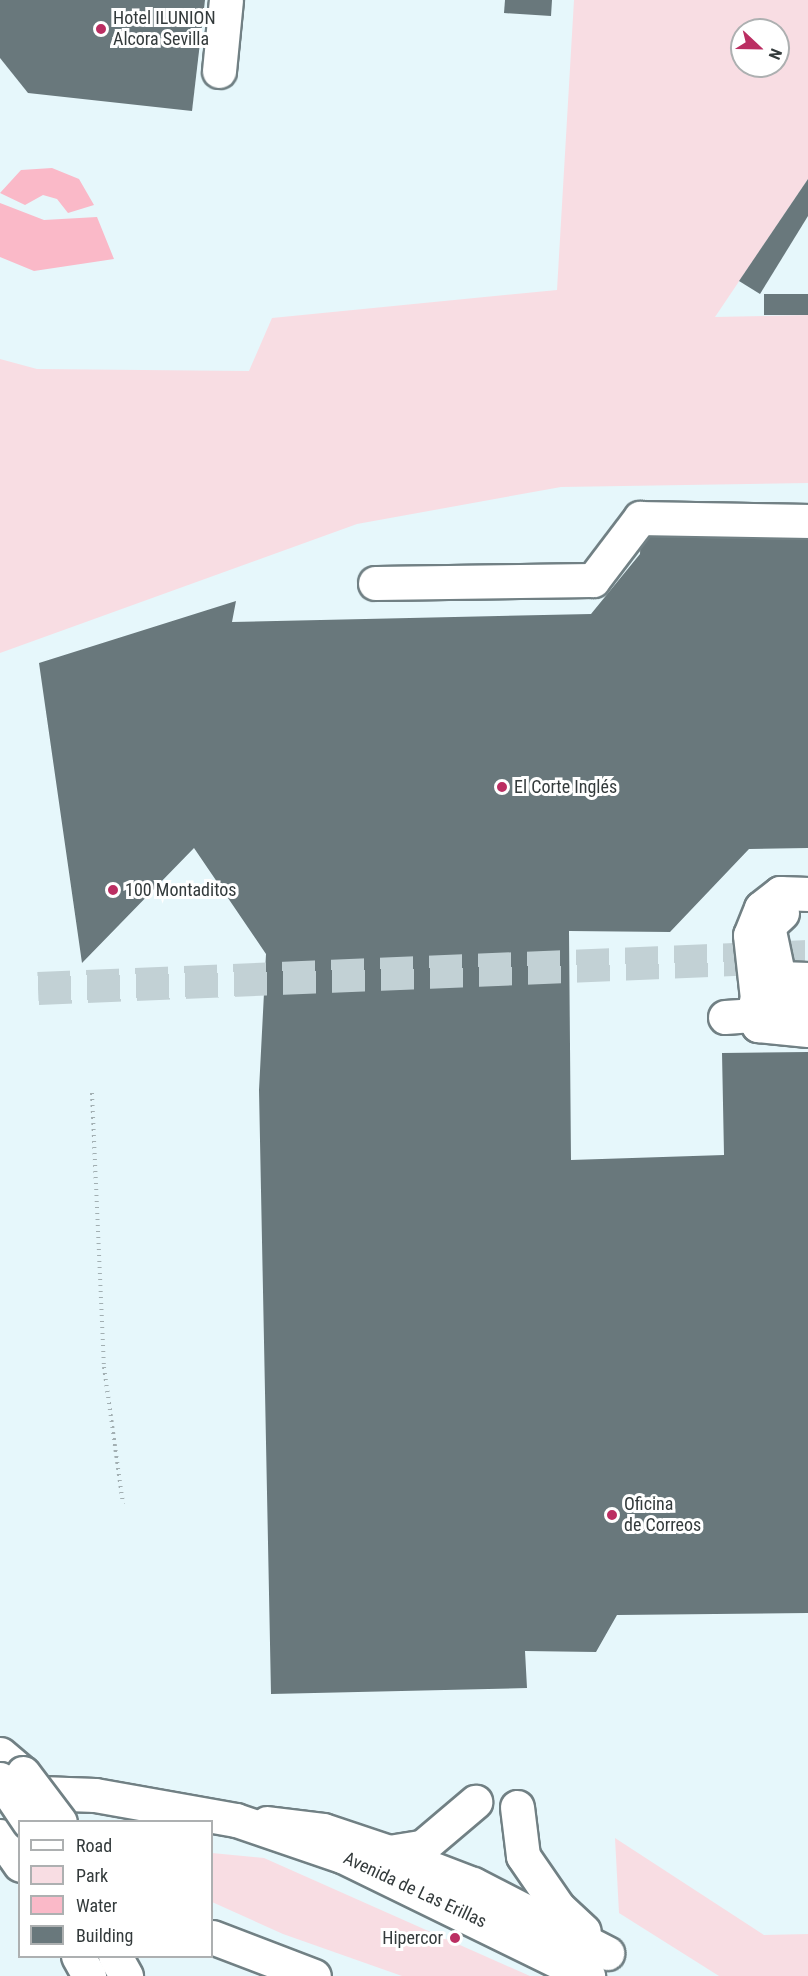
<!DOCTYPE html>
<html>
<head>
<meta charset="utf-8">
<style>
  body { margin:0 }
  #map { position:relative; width:808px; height:1976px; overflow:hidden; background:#e6f7fb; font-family:"Roboto Condensed",sans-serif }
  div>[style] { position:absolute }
  .green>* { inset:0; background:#f8dde3 }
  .water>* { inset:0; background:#fab9c8 }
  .building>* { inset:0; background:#69787c; transform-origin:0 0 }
  .minor-tunnel>* { height:33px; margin-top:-16.5px; transform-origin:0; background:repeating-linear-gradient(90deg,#c2d1d5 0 33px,transparent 0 49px) }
  .path>* { height:4px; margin-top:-2px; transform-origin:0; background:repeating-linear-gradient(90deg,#a2afb2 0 1.5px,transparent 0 6px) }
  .roads { filter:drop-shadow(2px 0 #718084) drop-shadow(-2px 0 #718084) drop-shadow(0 2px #718084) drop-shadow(0 -2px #718084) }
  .minor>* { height:33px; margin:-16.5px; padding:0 16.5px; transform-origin:16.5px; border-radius:16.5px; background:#fff }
  .major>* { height:33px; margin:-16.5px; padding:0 16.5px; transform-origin:16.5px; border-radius:16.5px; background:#fff }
  .highway>* { height:33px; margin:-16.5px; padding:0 16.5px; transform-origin:16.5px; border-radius:16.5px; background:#fff }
  .bridges { filter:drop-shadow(2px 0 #718084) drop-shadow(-2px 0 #718084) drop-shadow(0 2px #718084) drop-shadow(0 -2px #718084) }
  .highway-bridge>* { height:33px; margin:-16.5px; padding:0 16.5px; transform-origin:16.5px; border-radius:16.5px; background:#fff }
  .dots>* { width:16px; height:16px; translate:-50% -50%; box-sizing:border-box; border:3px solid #fff; border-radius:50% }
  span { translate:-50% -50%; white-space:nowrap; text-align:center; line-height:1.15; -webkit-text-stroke:6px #fff; paint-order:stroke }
  .poi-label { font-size:18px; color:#333a3b }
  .left { translate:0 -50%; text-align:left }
  .right { translate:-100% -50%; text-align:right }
  .street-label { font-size:18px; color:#333a3b }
  .legend { position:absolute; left:18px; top:1820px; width:195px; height:138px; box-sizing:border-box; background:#fff; border:2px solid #adb0b1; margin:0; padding:8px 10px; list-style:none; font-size:18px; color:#333a3b }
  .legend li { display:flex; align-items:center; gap:12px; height:30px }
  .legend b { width:30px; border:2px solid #adb0b1 }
  .north { position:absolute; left:730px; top:18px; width:60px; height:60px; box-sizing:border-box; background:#fff; border:2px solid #adb0b1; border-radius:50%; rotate:112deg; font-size:16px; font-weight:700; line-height:24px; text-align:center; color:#333a3b }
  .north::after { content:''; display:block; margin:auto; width:21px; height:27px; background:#bb2e62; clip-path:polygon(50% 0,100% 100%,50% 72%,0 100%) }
</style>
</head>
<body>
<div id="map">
  <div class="green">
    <i style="clip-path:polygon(evenodd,574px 0,808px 0,808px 179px,715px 317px,808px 315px,808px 483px,561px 487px,357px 524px,0 653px,0 359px,37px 369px,249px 371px,272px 318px,557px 290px,574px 0,742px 30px,778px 30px,778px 66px,742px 66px,742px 30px)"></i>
    <i style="clip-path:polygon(615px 1838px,764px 1935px,808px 1934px,808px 1976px,719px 1976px,619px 1913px)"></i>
    <i style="clip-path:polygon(212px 1853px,264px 1858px,530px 1976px,402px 1976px,283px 1934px,212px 1902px)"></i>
  </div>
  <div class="water">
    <i style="clip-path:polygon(52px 168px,79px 179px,94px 205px,68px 213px,57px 199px,43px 195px,25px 205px,0 193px,21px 170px)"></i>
    <i style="clip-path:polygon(0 203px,44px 220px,97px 217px,114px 259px,34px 271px,0 257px)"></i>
  </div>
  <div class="building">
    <i style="clip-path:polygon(0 0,205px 0,192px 111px,28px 93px,0 58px)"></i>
    <i style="clip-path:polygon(505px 0,552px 0,551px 16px,504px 13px)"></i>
    <i style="clip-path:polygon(808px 179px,808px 216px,760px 294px,739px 281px)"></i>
    <i style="left:808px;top:294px;width:21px;height:44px;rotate:90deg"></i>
    <i style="clip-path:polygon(808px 532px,808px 848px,749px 849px,670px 932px,569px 931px,571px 1160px,724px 1155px,722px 1053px,808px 1052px,808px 1613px,617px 1615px,596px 1652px,525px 1651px,527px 1688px,271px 1694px,259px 1090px,266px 954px,194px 848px,82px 963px,39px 663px,236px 601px,232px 622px,591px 614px,640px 554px,641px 533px)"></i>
  </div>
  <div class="minor-tunnel">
    <i style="left:38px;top:988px;width:771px;rotate:-2.38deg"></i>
  </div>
  <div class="path">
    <i style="left:92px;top:1093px;width:274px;rotate:87.5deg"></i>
    <i style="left:104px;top:1367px;width:138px;rotate:82.1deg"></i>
  </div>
  <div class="roads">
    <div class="minor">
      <i style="left:219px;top:71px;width:71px;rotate:-84.4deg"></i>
      <i style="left:375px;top:583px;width:218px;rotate:-0.8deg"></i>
      <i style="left:593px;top:580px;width:78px;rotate:-52.8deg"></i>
      <i style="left:640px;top:518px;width:168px;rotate:1deg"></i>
      <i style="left:808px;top:894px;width:28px;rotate:-178deg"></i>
      <i style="left:780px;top:893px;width:24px;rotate:142deg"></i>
      <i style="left:761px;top:908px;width:29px;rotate:112deg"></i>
      <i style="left:750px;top:935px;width:63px;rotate:83.7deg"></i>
      <i style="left:757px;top:998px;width:51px;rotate:1.1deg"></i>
      <i style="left:782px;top:913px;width:19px;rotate:137deg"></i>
      <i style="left:768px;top:926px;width:53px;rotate:78.1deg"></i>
      <i style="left:779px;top:978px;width:29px;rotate:2deg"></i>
      <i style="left:757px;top:998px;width:18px;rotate:106deg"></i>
      <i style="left:752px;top:1015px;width:12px;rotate:59deg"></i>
      <i style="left:758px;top:1025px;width:50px;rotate:5.7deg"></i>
      <i style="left:725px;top:1017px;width:27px;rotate:-4deg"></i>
      <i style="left:517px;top:1807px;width:49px;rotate:83deg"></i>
      <i style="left:523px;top:1856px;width:62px;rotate:55.5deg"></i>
      <i style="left:558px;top:1907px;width:35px;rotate:43deg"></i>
      <i style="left:267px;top:1823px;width:56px;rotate:7.1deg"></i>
      <i style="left:323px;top:1830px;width:70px;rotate:18.4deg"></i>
      <i style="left:389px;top:1852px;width:33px;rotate:-9deg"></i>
      <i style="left:422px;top:1847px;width:70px;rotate:-40.3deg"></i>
      <i style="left:389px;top:1852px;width:90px;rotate:20.9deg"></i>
      <i style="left:473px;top:1884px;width:151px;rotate:27.2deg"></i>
    </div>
    <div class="major">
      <i style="left:14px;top:1792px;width:81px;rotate:2.1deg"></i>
      <i style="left:95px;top:1795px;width:143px;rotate:10.1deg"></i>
      <i style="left:236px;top:1820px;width:112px;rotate:18.8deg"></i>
      <i style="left:342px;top:1856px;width:274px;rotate:26deg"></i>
    </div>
    <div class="highway">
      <i style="left:0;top:1754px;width:30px;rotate:40deg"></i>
      <i style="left:0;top:1836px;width:35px;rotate:55deg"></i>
      <i style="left:212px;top:1937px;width:109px;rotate:20.9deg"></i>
      <i style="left:78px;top:1956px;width:23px;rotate:61deg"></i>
      <i style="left:115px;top:1956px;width:23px;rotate:61deg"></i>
    </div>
  </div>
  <div class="bridges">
    <div class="highway-bridge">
      <i style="left:23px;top:1773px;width:61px;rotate:52.9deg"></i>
      <i style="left:0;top:1779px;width:52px;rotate:56deg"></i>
    </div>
  </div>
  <div class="dots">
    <i style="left:101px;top:29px;background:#bb2e62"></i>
    <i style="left:502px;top:787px;background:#bb2e62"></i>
    <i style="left:113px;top:890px;background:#bb2e62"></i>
    <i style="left:612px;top:1515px;background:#bb2e62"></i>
    <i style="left:455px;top:1938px;background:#bb2e62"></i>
  </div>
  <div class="poi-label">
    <span class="left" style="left:113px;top:29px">Hotel ILUNION<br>Alcora Sevilla</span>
    <span class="left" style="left:514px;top:787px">El Corte Inglés</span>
    <span class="left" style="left:125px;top:890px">100 Montaditos</span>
    <span class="left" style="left:624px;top:1515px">Oficina<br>de Correos</span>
    <span class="right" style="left:443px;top:1938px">Hipercor</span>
  </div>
  <div class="street-label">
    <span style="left:415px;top:1890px;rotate:25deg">Avenida de Las Erillas</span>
  </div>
  <ul class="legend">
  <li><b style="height:8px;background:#fff"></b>Road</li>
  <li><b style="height:16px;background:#f8dde3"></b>Park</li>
  <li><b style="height:16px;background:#fab9c8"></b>Water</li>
  <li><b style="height:16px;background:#69787c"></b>Building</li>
  </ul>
  <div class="north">N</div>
</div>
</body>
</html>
